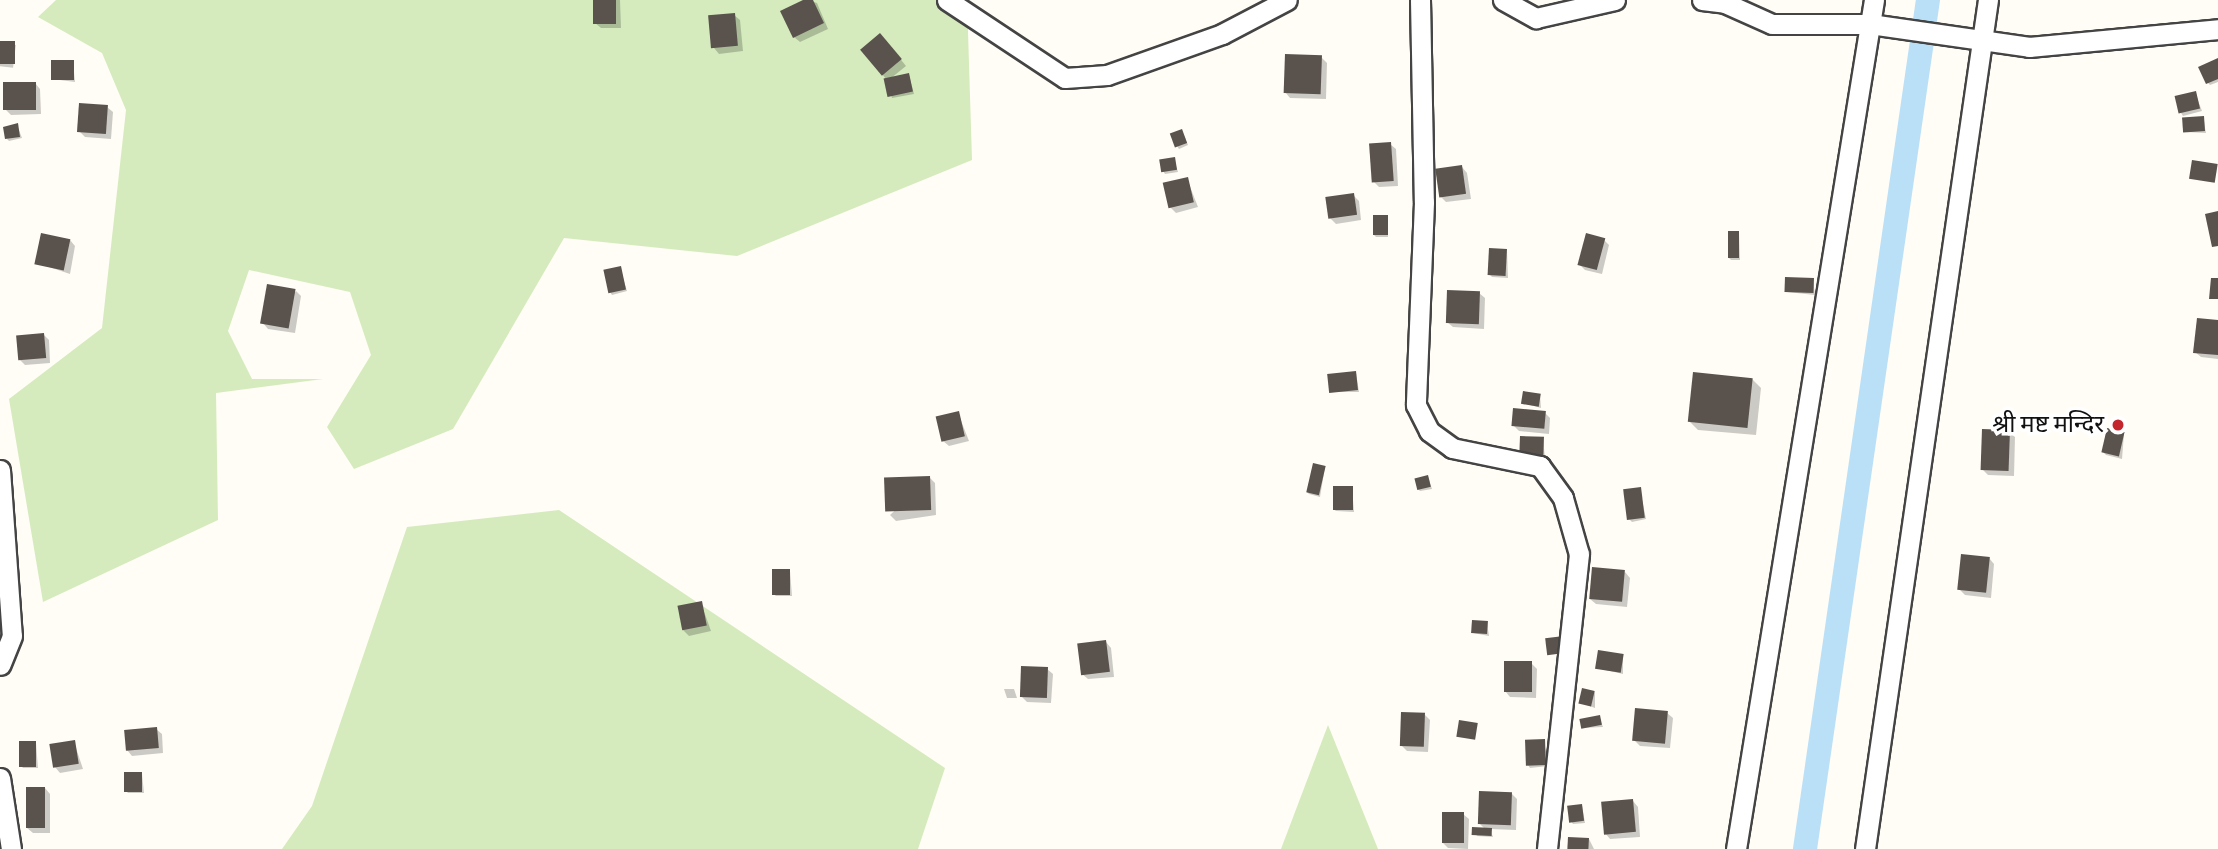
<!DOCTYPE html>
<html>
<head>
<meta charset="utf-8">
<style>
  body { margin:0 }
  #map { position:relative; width:2218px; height:849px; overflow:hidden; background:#fffdf5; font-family:Bitter,"Noto Sans Devanagari",serif }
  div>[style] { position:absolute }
  .green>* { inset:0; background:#d5ebbd }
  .shadow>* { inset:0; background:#0003; transform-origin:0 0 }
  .canal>* { height:24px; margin:-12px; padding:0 12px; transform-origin:12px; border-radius:12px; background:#b9e0f7 }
  .building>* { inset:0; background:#5a524d; transform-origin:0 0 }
  .roads { filter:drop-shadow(2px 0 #444) drop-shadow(-2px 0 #444) drop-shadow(0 2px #444) drop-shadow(0 -2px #444) }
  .minor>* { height:19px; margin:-9.5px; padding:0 9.5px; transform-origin:9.5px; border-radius:9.5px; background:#fff }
  .dots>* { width:19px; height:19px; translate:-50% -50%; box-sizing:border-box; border:4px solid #fff; border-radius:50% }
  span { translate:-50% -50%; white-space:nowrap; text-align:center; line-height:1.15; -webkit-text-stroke:7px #fff; paint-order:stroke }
  .poi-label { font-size:24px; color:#111 }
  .right { translate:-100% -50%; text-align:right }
</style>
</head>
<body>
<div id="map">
  <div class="green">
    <i style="clip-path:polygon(56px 0,967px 0,972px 160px,737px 256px,564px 238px,453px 429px,354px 469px,327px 427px,371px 355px,350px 292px,249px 270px,228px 331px,252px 379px,323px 379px,216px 393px,218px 520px,43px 602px,9px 399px,102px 328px,126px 110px,102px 53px,38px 17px)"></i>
    <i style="clip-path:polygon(559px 510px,945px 768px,918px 849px,282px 849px,312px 806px,407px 527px)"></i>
    <i style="clip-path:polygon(1328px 725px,1378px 849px,1281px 849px)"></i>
  </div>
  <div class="shadow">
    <i style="clip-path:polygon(594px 0,620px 0,621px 28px,601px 28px,595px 23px)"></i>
    <i style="clip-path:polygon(807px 0,817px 3px,828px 29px,800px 42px,794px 37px)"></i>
    <i style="clip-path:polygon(734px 15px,740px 20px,743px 51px,719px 54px,714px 48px)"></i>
    <i style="clip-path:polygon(886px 41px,906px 66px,890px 79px,909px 75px,914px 94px,892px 98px,886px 79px,863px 50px)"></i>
    <i style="left:0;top:43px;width:16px;height:23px;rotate:7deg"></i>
    <i style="clip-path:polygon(1321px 57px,1327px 63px,1326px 99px,1290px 98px,1285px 92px)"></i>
    <i style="clip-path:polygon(2218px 60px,2218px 82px,2210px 85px,2208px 83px)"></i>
    <i style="clip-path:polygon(73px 62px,75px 82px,52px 79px)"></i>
    <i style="clip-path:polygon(35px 83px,40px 89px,41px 114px,11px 115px,5px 109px)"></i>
    <i style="clip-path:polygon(2195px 93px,2202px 111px,2183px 116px,2181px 113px)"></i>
    <i style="clip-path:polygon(107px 107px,113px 112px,111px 139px,85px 137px,79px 131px)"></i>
    <i style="clip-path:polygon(2203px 118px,2206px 133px,2185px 132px)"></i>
    <i style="clip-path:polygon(17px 125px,22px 138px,9px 141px,7px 139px)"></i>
    <i style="clip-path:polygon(1183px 133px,1188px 145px,1179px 149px,1177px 146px)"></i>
    <i style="clip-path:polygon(1390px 144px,1396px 149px,1398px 186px,1379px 187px,1374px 182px)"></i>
    <i style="clip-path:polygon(1174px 159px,1178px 172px,1165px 174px,1163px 171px)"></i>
    <i style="clip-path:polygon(1462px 167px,1467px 173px,1471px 199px,1446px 202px,1441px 197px)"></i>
    <i style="clip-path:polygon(1187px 179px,1198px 207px,1176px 213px,1170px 207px)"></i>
    <i style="clip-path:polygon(1353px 195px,1359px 201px,1361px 220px,1336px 224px,1330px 218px)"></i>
    <i style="clip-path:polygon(1387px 217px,1388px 237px,1376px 237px,1374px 235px)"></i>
    <i style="clip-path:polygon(1739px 233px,1740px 260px,1731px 260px,1729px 258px)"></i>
    <i style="clip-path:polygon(70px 240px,75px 246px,70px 274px,37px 263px)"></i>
    <i style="clip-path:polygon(1604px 240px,1609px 245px,1602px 274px,1585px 270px,1579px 264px)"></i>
    <i style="clip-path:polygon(1507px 251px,1508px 278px,1492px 277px,1490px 275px)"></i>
    <i style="clip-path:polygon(620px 268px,627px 291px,612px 295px,610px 292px)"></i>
    <i style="clip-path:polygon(1813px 280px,1815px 295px,1787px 292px)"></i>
    <i style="clip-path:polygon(296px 291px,301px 296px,295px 333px,268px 329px,263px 323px)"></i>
    <i style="clip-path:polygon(1479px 293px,1485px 298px,1484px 329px,1453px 327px,1447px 322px)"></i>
    <i style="clip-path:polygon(2218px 322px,2218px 359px,2201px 357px,2195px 352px)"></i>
    <i style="clip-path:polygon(44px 335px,49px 340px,50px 363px,25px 365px,20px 360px)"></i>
    <i style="clip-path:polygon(1356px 373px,1359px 392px,1330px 392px)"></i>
    <i style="clip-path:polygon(1752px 379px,1761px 388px,1756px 435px,1698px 430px,1689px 421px)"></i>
    <i style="clip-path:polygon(1540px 396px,1541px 408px,1523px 403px)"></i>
    <i style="clip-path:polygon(958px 413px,969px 441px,949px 446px,943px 441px)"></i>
    <i style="clip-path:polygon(1545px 413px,1550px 418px,1549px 434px,1519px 431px,1513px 425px)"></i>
    <i style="clip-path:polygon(2009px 432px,2015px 437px,2014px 476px,1988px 475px,1982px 469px)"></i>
    <i style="clip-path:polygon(2124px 434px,2122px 459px,2106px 455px,2104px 453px)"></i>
    <i style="clip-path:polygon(1543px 439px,1545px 458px,1523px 457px)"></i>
    <i style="clip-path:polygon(1325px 467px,1320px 497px,1309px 494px,1307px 492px)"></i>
    <i style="clip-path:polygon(1428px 477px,1432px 489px,1420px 491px,1418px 489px)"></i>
    <i style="clip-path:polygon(930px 478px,935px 483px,936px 515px,896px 521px,890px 515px)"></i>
    <i style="clip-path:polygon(1352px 488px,1354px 512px,1336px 511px,1333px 509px)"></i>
    <i style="clip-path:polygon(1640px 489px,1646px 519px,1632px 522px,1629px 519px)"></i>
    <i style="clip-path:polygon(1989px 558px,1994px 564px,1991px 598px,1965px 595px,1960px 590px)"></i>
    <i style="clip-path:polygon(790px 571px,792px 596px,776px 596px,773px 594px)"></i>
    <i style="clip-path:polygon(1625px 572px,1630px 578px,1627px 607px,1596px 604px,1590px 599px)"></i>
    <i style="clip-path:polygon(701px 603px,711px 631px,689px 636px,683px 630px)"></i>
    <i style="clip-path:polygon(1487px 623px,1489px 636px,1473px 633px)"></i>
    <i style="clip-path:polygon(1106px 642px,1111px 648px,1114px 677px,1088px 679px,1082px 674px)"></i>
    <i style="clip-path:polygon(1623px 655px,1623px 674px,1597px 668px)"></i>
    <i style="clip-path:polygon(1531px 663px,1537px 669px,1536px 698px,1510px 697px,1505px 691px)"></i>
    <i style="clip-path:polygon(1047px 669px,1053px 674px,1051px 703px,1027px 702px,1021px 696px)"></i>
    <i style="clip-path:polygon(1004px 689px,1014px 689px,1017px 698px,1007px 698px)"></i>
    <i style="clip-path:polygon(1595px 692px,1595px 708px,1581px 703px)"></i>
    <i style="clip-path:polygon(1667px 713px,1673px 718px,1670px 748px,1640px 746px,1634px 740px)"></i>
    <i style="clip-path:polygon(1424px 714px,1430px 720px,1428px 752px,1407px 751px,1401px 745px)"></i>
    <i style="clip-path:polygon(1599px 717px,1603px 727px,1582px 728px)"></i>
    <i style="clip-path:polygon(156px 729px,162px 734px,163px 753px,132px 756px,127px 750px)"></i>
    <i style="clip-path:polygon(1544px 741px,1548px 766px,1530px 768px,1528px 765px)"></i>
    <i style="clip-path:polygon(74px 742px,83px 769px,60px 773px,55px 767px)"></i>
    <i style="clip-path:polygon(36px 743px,38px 768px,23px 768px,21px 766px)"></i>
    <i style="clip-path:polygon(142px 774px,144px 793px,128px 793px,126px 791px)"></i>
    <i style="clip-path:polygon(45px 788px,50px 794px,50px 833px,33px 833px,27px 828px)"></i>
    <i style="clip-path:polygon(1512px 794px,1517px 799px,1516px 830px,1490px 829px,1493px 837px,1476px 836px,1486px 830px,1479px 823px)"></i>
    <i style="clip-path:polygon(1633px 801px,1638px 807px,1640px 837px,1610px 839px,1605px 833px)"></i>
    <i style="clip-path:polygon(1582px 806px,1585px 823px,1573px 824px,1571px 821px)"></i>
    <i style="clip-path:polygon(1463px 814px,1469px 819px,1468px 849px,1448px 848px,1443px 843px)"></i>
    <i style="clip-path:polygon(1589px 839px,1594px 849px,1569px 849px)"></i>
  </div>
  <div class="canal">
    <i style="left:1805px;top:849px;width:858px;rotate:-81.76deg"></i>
  </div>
  <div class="building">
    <i style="left:593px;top:0;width:23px;height:24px"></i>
    <i style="clip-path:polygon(803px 0,813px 0,824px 23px,793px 38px,780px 11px)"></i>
    <i style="left:735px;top:13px;width:33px;height:27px;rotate:85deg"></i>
    <i style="left:880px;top:33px;width:34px;height:26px;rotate:50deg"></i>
    <i style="left:0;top:41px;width:15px;height:23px"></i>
    <i style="left:1285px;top:54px;width:37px;height:39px;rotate:2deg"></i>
    <i style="clip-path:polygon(2218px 58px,2218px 79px,2206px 84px,2198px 67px)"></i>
    <i style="left:51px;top:60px;width:23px;height:20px"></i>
    <i style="left:909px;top:73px;width:19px;height:26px;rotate:78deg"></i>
    <i style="left:3px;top:82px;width:33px;height:28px"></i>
    <i style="left:2196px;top:91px;width:18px;height:22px;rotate:77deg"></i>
    <i style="left:79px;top:103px;width:29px;height:29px;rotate:4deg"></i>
    <i style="left:2204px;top:116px;width:15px;height:22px;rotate:86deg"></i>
    <i style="clip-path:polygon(18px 123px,20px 137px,5px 139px,3px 127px)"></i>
    <i style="left:1182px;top:129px;width:15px;height:13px;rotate:70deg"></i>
    <i style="left:1391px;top:142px;width:39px;height:22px;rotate:86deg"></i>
    <i style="left:1175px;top:157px;width:13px;height:16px;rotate:81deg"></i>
    <i style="left:2192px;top:160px;width:26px;height:19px;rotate:9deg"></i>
    <i style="left:1462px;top:165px;width:29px;height:27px;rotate:82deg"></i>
    <i style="left:1188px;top:177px;width:26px;height:26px;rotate:77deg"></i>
    <i style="left:1354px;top:193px;width:22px;height:29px;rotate:82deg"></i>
    <i style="clip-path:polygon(2218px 211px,2218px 246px,2212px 247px,2205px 214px)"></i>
    <i style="left:1373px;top:215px;width:15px;height:20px"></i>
    <i style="left:1728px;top:231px;width:11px;height:27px"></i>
    <i style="left:41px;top:233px;width:30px;height:32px;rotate:12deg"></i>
    <i style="left:1586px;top:233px;width:20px;height:33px;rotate:15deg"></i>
    <i style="left:1489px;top:248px;width:18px;height:27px;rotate:3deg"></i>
    <i style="left:621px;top:266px;width:24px;height:18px;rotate:78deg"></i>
    <i style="left:1785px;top:277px;width:29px;height:15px;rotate:2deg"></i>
    <i style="clip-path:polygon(2211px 278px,2218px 278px,2218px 299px,2209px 299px)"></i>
    <i style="left:267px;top:284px;width:29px;height:40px;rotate:10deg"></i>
    <i style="left:1447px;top:290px;width:33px;height:33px;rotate:2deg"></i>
    <i style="clip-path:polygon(2197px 318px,2218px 320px,2218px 355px,2193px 353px)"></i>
    <i style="left:44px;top:333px;width:25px;height:28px;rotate:85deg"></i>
    <i style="left:1356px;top:371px;width:19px;height:29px;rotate:84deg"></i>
    <i style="left:1693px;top:372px;width:60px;height:50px;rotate:6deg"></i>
    <i style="left:1523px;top:391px;width:18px;height:13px;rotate:9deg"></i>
    <i style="left:1513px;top:408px;width:33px;height:18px;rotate:5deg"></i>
    <i style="left:959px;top:411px;width:26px;height:24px;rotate:77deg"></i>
    <i style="left:2107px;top:428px;width:18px;height:25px;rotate:13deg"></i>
    <i style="left:1982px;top:429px;width:28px;height:41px;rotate:2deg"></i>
    <i style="left:1520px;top:436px;width:24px;height:19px;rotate:2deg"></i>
    <i style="left:1313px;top:463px;width:13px;height:30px;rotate:13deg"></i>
    <i style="left:1428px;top:475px;width:12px;height:14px;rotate:76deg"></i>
    <i style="left:930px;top:476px;width:34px;height:46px;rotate:88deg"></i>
    <i style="left:1333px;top:486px;width:20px;height:24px"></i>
    <i style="left:1641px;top:487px;width:31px;height:18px;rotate:83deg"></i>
    <i style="left:1961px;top:554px;width:29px;height:36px;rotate:6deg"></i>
    <i style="left:1592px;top:567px;width:33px;height:32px;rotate:5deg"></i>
    <i style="left:772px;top:569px;width:18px;height:26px"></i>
    <i style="left:702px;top:601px;width:25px;height:25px;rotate:79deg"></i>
    <i style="left:1472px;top:620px;width:16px;height:13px;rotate:4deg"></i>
    <i style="left:1564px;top:636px;width:17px;height:19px;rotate:83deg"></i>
    <i style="left:1106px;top:640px;width:32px;height:29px;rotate:83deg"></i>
    <i style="left:1598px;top:650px;width:26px;height:19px;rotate:9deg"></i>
    <i style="left:1504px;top:661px;width:28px;height:31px"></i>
    <i style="left:1021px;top:666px;width:27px;height:31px;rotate:2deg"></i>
    <i style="left:1582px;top:688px;width:13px;height:16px;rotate:13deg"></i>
    <i style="left:1635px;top:708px;width:33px;height:33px;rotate:5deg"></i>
    <i style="left:1401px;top:712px;width:24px;height:34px;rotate:2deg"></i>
    <i style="left:1600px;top:715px;width:10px;height:21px;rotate:79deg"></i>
    <i style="left:1459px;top:720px;width:19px;height:17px;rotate:9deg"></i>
    <i style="left:157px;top:727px;width:21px;height:33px;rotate:85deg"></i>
    <i style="left:1545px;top:739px;width:26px;height:20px;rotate:88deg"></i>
    <i style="left:75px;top:740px;width:24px;height:26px;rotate:81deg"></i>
    <i style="left:19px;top:741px;width:17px;height:26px"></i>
    <i style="left:124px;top:772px;width:18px;height:20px"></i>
    <i style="left:26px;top:787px;width:19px;height:41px"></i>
    <i style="left:1479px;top:791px;width:33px;height:33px;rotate:2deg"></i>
    <i style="left:1633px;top:799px;width:33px;height:32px;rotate:85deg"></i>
    <i style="left:1582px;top:804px;width:17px;height:15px;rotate:83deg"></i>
    <i style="left:1442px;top:812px;width:22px;height:31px"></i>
    <i style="left:1472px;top:827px;width:20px;height:8px;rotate:3deg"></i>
    <i style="left:1568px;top:837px;width:21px;height:12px;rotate:3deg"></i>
  </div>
  <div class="roads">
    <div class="minor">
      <i style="left:947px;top:0;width:141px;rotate:33.5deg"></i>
      <i style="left:1065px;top:78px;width:42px;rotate:-4.1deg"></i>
      <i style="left:1107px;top:75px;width:122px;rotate:-19.6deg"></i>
      <i style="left:1222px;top:34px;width:73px;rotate:-27.6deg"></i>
      <i style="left:1420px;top:0;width:202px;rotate:88.9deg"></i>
      <i style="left:1424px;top:202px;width:203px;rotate:92.3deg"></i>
      <i style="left:1416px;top:405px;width:29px;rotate:63deg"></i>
      <i style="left:1429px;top:431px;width:29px;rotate:36deg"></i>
      <i style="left:1452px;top:448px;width:90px;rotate:11.6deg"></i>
      <i style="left:1540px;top:466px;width:39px;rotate:54deg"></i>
      <i style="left:1563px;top:498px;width:58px;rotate:74.1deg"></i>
      <i style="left:1579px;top:554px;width:297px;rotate:96.2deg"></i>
      <i style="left:1503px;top:0;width:38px;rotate:29deg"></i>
      <i style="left:1536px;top:18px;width:81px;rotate:-12.8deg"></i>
      <i style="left:1702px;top:0;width:23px;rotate:7deg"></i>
      <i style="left:1725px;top:3px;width:51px;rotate:24.1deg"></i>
      <i style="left:1772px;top:24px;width:98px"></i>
      <i style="left:1870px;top:24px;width:161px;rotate:8.2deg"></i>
      <i style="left:2029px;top:47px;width:190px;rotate:-5.4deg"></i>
      <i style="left:0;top:470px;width:166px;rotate:85.9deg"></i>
      <i style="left:12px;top:636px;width:31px;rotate:112deg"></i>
      <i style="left:0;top:778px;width:72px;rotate:81.2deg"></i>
      <i style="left:1736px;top:849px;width:860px;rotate:-80.77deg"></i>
      <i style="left:1865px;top:849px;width:858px;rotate:-81.76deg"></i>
    </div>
  </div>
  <div class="dots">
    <i style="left:2118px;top:425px;background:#c4262e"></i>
  </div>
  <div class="poi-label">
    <span class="right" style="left:2104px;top:425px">श्री मष्ट मन्दिर</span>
  </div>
</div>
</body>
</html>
